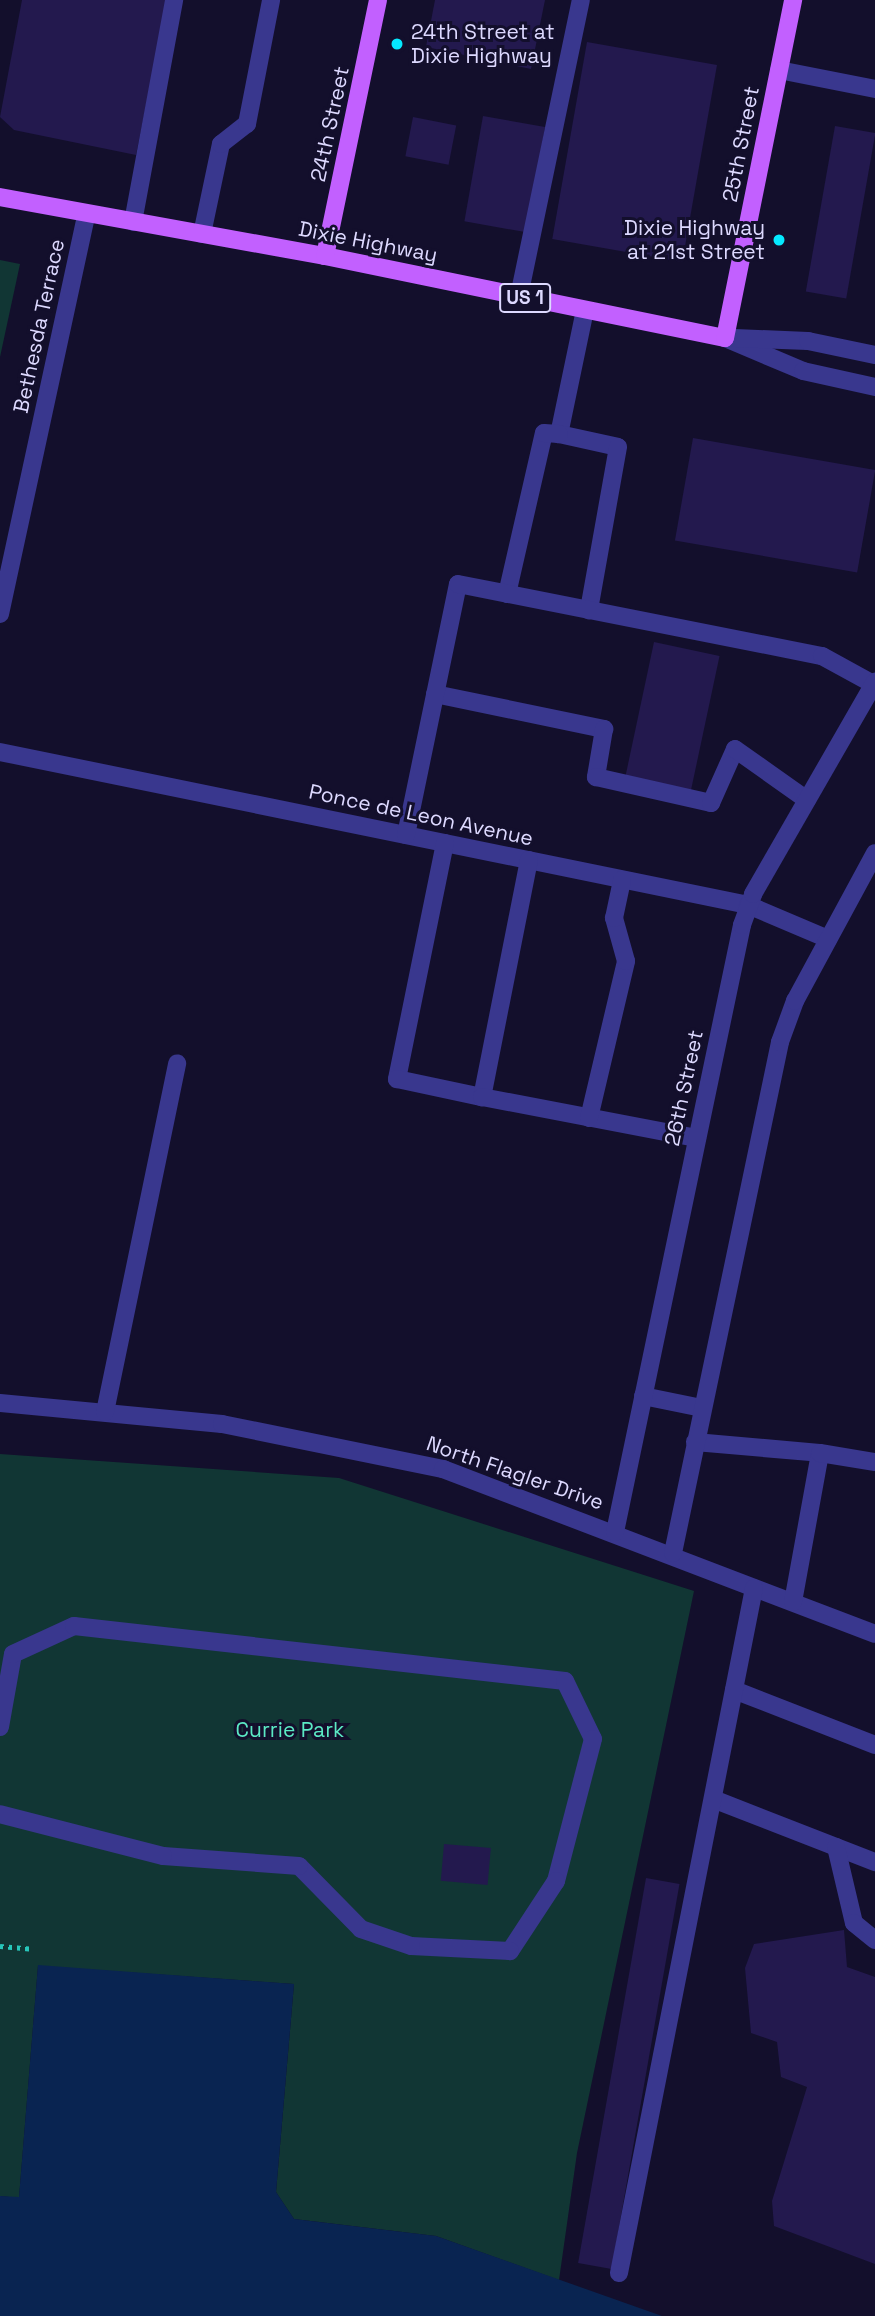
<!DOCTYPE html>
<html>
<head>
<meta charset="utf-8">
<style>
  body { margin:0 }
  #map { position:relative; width:875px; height:2316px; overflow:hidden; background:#130f2c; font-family:"Space Grotesk",sans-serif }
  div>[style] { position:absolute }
  .green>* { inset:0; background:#113634 }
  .water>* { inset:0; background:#092451 }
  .building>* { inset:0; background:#23194e; transform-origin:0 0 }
  .path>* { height:4.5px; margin-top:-2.25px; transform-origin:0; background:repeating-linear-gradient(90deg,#27c6ba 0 3.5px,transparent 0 8.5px) }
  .minor>* { height:18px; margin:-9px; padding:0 9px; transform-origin:9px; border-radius:9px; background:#39378e }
  .major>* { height:18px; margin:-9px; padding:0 9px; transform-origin:9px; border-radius:9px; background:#c260ff }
  .dots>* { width:19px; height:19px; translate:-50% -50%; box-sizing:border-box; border:4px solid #130f2c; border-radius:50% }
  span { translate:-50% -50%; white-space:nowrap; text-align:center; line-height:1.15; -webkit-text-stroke:6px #130f2c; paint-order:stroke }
  .shield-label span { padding:2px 5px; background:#130f2c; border:2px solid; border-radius:5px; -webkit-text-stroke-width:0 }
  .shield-label { font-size:19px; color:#ddd9ff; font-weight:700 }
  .poi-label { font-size:21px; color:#ddd9ff }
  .left { translate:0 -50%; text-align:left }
  .right { translate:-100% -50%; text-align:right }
  .street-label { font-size:21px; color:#ddd9ff }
  .park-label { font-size:21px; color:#5be9c4 }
</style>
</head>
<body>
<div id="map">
  <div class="green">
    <i style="clip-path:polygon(0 260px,20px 264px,0 357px)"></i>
    <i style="clip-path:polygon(0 1454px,339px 1478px,694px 1591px,577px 2153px,559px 2280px,436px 2236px,294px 2219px,276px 2192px,294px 1984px,38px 1966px,19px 2198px,0 2196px)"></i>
  </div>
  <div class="water">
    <i style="clip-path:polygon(38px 1965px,294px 1984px,276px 2192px,294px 2219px,436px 2236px,662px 2316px,0 2316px,0 2196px,19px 2197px)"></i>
  </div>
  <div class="building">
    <i style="clip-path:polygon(22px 0,167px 0,136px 155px,14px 130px,0 117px)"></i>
    <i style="clip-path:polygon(435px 0,545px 0,531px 69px,426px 47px)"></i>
    <i style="left:587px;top:42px;width:132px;height:200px;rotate:10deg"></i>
    <i style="left:483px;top:116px;width:63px;height:107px;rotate:10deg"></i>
    <i style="left:413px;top:117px;width:44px;height:40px;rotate:11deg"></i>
    <i style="left:835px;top:126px;width:41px;height:168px;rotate:10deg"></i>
    <i style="left:693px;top:438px;width:185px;height:104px;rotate:10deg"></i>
    <i style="left:654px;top:642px;width:67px;height:141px;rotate:12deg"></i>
    <i style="left:444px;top:1844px;width:47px;height:37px;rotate:5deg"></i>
    <i style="left:646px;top:1878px;width:34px;height:391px;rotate:10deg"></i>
    <i style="clip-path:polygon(844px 1930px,847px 1967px,875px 1977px,875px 2264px,774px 2226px,772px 2201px,807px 2087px,781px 2077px,777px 2042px,751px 2033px,745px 1968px,754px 1944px)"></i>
  </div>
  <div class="path">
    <i style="left:0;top:1946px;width:32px;rotate:5deg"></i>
  </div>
  <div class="minor">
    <i style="left:779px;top:70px;width:98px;rotate:11.2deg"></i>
    <i style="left:133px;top:222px;width:226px;rotate:-79.5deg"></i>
    <i style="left:202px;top:234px;width:92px;rotate:-78.1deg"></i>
    <i style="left:221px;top:144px;width:33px;rotate:-38deg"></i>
    <i style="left:247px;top:124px;width:126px;rotate:-79deg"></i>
    <i style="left:519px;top:296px;width:302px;rotate:-78.2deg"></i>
    <i style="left:585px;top:310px;width:127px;rotate:101.8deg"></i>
    <i style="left:559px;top:434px;width:60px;rotate:12.4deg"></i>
    <i style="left:618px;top:447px;width:166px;rotate:100.1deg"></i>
    <i style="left:725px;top:338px;width:85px;rotate:22.9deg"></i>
    <i style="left:803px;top:371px;width:74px;rotate:12.5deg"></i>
    <i style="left:735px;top:338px;width:73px;rotate:2.4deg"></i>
    <i style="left:808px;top:341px;width:68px;rotate:11.8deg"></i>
    <i style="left:507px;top:594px;width:165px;rotate:-77.1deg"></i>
    <i style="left:544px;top:433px;width:15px;rotate:4deg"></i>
    <i style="left:0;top:614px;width:410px;rotate:-77.8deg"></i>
    <i style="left:435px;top:694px;width:173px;rotate:11.7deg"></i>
    <i style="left:604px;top:729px;width:49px;rotate:99.5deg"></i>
    <i style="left:596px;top:777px;width:118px;rotate:12.7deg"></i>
    <i style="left:711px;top:803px;width:59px;rotate:-66deg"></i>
    <i style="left:735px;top:749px;width:88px;rotate:35.3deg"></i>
    <i style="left:0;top:752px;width:763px;rotate:11.56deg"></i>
    <i style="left:748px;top:905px;width:87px;rotate:23deg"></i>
    <i style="left:406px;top:835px;width:256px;rotate:-78.3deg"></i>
    <i style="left:458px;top:584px;width:371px;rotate:11.2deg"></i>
    <i style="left:822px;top:656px;width:60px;rotate:28.7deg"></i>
    <i style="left:445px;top:843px;width:241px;rotate:101.5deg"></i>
    <i style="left:397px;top:1079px;width:87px;rotate:12deg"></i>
    <i style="left:529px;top:860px;width:242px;rotate:101.2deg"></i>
    <i style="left:482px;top:1097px;width:219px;rotate:10.8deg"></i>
    <i style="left:589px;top:1118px;width:161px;rotate:-76.7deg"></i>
    <i style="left:626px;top:961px;width:45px;rotate:-105.6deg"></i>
    <i style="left:614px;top:918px;width:39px;rotate:-78deg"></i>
    <i style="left:643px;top:1396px;width:60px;rotate:11.5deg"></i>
    <i style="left:0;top:1403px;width:223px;rotate:5.4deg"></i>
    <i style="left:222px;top:1424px;width:226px;rotate:11.5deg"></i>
    <i style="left:443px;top:1469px;width:462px;rotate:20.9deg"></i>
    <i style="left:105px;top:1412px;width:356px;rotate:-78.3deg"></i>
    <i style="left:695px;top:1442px;width:125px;rotate:5deg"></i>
    <i style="left:615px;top:1532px;width:620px;rotate:-78.18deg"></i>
    <i style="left:742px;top:925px;width:33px;rotate:-70deg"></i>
    <i style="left:753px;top:894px;width:245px;rotate:-60.1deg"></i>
    <i style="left:673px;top:1553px;width:522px;rotate:-78.17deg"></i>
    <i style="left:780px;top:1042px;width:44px;rotate:-69.9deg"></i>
    <i style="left:795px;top:1001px;width:168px;rotate:-61.6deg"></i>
    <i style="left:793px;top:1602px;width:151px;rotate:-79.7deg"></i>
    <i style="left:820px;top:1453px;width:56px;rotate:9.3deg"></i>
    <i style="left:734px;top:1690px;width:151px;rotate:21.3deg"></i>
    <i style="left:0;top:1727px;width:74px;rotate:-79.9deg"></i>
    <i style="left:13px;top:1654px;width:67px;rotate:-24.7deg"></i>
    <i style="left:74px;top:1626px;width:494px;rotate:6.4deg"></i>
    <i style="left:565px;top:1681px;width:64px;rotate:64.2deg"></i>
    <i style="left:593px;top:1739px;width:147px;rotate:104.6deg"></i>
    <i style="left:556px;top:1881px;width:84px;rotate:123.3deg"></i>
    <i style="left:510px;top:1951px;width:99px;rotate:-177.1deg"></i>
    <i style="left:411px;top:1946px;width:53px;rotate:-161.2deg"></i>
    <i style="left:361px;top:1929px;width:88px;rotate:-134.5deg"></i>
    <i style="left:299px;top:1866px;width:136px;rotate:-175.8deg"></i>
    <i style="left:163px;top:1856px;width:168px;rotate:-165.6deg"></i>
    <i style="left:713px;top:1799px;width:174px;rotate:21.3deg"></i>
    <i style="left:836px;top:1847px;width:78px;rotate:76.7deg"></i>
    <i style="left:854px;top:1923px;width:27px;rotate:39deg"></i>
    <i style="left:619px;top:2273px;width:698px;rotate:-78.85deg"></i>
  </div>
  <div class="major">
    <i style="left:0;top:197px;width:330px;rotate:10.3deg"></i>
    <i style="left:325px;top:256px;width:408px;rotate:11.6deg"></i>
    <i style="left:725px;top:338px;width:345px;rotate:-78.6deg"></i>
    <i style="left:325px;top:256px;width:261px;rotate:-78.3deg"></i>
  </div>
  <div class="dots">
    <i style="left:397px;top:44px;background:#05e9ff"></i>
    <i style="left:779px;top:240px;background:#05e9ff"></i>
  </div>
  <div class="shield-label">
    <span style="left:525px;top:298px">US 1</span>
  </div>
  <div class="poi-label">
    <span class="left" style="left:411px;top:44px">24th Street at<br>Dixie Highway</span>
    <span class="right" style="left:765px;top:240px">Dixie Highway<br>at 21st Street</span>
  </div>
  <div class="street-label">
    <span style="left:330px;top:124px;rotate:-78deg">24th Street</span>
    <span style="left:741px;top:144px;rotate:-79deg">25th Street</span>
    <span style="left:368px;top:242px;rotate:11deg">Dixie Highway</span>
    <span style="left:39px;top:326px;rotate:-78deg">Bethesda Terrace</span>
    <span style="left:421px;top:815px;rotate:12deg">Ponce de Leon Avenue</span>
    <span style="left:684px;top:1088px;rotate:-78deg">26th Street</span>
    <span style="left:515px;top:1473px;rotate:19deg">North Flagler Drive</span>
  </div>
  <div class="park-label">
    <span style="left:290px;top:1730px">Currie Park</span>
  </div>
</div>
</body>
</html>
